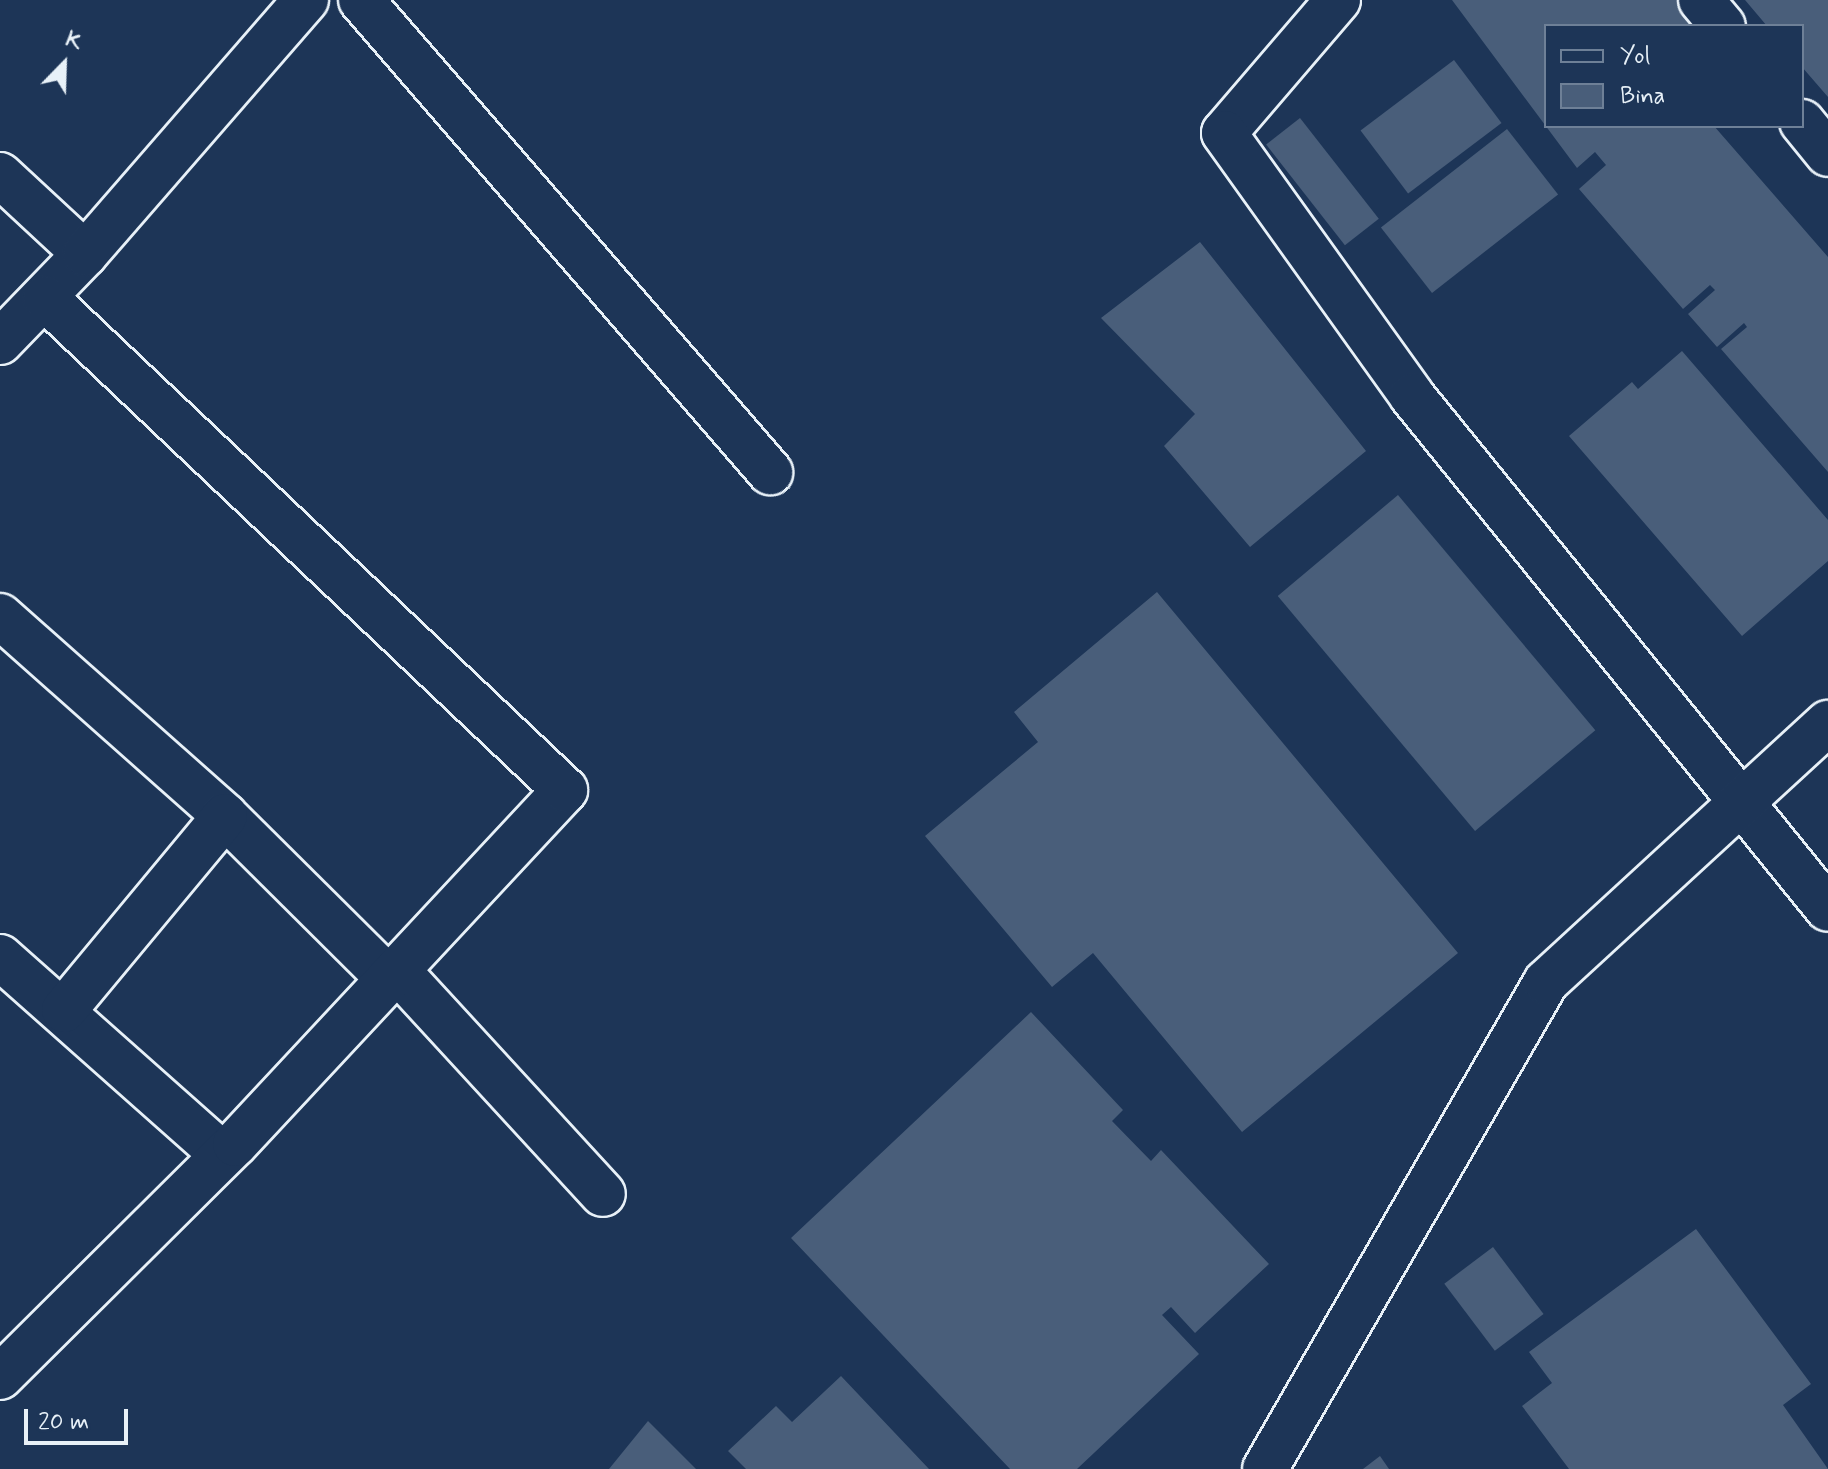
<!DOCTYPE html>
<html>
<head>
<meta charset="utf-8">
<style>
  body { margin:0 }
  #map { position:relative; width:1828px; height:1469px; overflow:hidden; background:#1d3557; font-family:Mynerve,sans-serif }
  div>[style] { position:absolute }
  .building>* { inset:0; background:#495e7a; transform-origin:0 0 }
  .roads { filter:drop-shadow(2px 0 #e8f1f8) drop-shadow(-2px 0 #e8f1f8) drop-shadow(0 2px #e8f1f8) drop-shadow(0 -2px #e8f1f8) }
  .minor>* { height:44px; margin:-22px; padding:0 22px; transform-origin:22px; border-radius:22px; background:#1d3557 }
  span { translate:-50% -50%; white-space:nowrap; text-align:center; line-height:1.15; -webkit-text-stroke:7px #1d3557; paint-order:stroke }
  .legend { position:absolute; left:1544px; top:24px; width:260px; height:104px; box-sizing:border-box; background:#1d3557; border:2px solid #6e8097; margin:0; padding:10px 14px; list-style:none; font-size:24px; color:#e8f1f8 }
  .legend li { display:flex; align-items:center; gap:16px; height:40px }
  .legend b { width:40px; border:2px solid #6e8097 }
  .north { position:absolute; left:24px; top:24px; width:80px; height:80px; -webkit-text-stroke:6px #1d3557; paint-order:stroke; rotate:23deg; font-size:22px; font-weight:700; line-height:32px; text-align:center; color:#e8f1f8 }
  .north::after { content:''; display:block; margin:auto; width:28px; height:36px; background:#e8f1f8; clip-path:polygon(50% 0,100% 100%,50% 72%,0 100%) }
  .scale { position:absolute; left:24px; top:1409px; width:104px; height:36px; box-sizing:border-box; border:4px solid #e8f1f8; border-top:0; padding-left:10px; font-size:24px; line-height:28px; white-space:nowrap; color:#e8f1f8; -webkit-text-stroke:6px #1d3557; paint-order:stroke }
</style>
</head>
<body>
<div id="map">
  <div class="building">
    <i style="clip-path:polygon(1452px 0,1686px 0,1709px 26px,1546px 26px,1546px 126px,1714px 126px,1828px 257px,1828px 472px,1721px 349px,1747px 327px,1744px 323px,1717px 347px,1688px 314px,1715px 290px,1710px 285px,1683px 309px,1579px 189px,1606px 165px,1595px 152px,1577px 168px)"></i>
    <i style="clip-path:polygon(1745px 0,1828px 0,1828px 97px,1802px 67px,1802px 26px,1767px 26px)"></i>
    <i style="left:1454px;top:60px;width:79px;height:117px;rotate:53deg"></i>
    <i style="left:1300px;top:118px;width:128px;height:43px;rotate:52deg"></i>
    <i style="left:1507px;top:129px;width:83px;height:160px;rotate:52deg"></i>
    <i style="clip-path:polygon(1200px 242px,1366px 451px,1250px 547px,1164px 446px,1195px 414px,1101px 318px)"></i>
    <i style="clip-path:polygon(1682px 351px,1828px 520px,1828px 561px,1742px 636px,1569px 436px,1632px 382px,1638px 389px)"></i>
    <i style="left:1398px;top:495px;width:307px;height:157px;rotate:50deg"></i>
    <i style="clip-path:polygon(1157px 592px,1458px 953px,1242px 1132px,1093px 953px,1052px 987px,925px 836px,1038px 742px,1014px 712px)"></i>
    <i style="clip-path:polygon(1031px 1012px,1123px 1110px,1112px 1121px,1151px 1161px,1161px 1150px,1269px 1264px,1195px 1333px,1171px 1307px,1162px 1315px,1199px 1354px,1077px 1469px,1010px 1469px,791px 1238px)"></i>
    <i style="clip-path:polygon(1696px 1229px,1811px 1384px,1783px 1405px,1828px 1469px,1569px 1469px,1522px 1406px,1552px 1383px,1529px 1352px)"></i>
    <i style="left:1493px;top:1247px;width:84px;height:61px;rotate:53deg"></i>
    <i style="clip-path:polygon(841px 1376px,929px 1469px,746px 1469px,728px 1451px,776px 1406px,792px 1422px)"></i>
    <i style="clip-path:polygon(648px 1421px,696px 1469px,609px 1469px)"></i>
    <i style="clip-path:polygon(1380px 1456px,1389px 1469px,1363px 1469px)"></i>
  </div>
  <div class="roads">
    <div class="minor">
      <i style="left:361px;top:0;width:625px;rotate:49.09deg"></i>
      <i style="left:1338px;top:0;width:175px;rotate:130.6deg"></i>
      <i style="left:1224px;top:133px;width:323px;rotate:54.4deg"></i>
      <i style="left:1412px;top:396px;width:660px;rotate:50.96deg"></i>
      <i style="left:1701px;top:0;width:34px;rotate:50deg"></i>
      <i style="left:1802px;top:122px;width:41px;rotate:50.9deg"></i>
      <i style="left:0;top:175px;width:116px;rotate:42.9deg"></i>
      <i style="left:0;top:342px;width:122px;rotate:-46deg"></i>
      <i style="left:85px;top:254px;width:337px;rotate:-49deg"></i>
      <i style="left:0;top:616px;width:301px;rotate:41.6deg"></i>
      <i style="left:225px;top:816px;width:231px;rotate:44.8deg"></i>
      <i style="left:0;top:957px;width:298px;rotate:41.6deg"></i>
      <i style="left:397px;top:970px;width:304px;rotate:47.4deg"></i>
      <i style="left:64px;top:1010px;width:252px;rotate:-50.3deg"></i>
      <i style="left:0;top:1377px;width:331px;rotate:-44.8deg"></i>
      <i style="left:235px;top:1144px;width:484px;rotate:-47deg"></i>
      <i style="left:565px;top:790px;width:716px;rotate:-136.58deg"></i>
      <i style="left:1265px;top:1469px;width:562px;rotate:-60.01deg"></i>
      <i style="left:1546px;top:982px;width:383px;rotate:-42.6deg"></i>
    </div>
  </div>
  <ul class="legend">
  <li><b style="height:10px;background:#1d3557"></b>Yol</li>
  <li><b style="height:22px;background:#495e7a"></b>Bina</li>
  </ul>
  <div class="north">K</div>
  <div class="scale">20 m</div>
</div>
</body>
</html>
